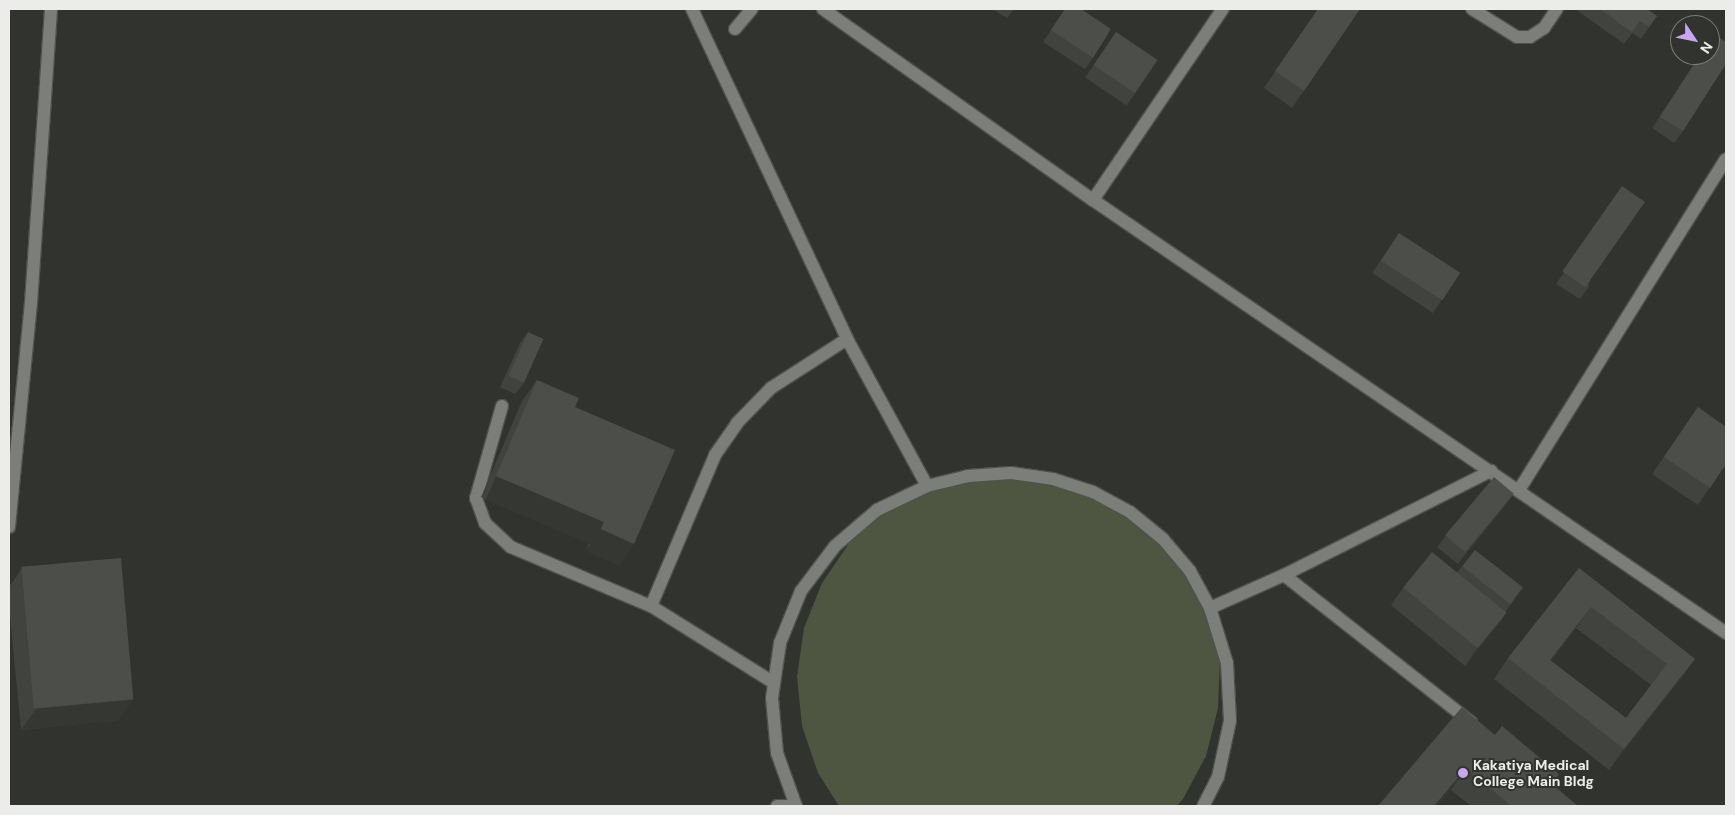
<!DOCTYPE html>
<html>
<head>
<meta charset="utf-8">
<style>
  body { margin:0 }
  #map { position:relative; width:1735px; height:815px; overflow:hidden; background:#31332e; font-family:"DM Sans",sans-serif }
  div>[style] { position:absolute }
  .green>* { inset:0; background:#4e5641 }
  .roads { filter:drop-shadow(1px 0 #50524d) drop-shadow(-1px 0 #50524d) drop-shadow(0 1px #50524d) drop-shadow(0 -1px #50524d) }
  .minor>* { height:12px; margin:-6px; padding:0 6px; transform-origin:6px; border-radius:6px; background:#7c7e79 }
  .wall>* { inset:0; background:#41433f; transform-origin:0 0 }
  .shaded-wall>* { inset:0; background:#353733; transform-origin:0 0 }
  .building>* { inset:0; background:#4c4e49; transform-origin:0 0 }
  .dots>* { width:14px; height:14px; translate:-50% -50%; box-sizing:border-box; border:2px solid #31332e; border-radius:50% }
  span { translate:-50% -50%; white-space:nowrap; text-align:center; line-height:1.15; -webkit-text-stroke:4px #31332e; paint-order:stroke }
  .poi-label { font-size:14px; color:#ecedea; font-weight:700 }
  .left { translate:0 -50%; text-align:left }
  .frame { position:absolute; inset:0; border:10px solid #ecedea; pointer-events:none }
  .north { position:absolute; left:1670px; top:15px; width:50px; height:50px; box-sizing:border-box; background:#31332e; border:1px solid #7c7d79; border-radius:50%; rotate:124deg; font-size:14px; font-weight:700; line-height:20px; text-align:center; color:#ecedea }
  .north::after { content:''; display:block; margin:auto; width:18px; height:22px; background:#c7a6ef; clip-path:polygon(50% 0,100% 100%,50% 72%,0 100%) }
</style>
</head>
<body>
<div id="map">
  <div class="green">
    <i style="clip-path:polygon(1025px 469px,1074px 478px,1119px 498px,1157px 528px,1209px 611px,1220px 659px,1218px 708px,1206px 756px,1183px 799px,1177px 806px,839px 806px,818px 773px,802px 726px,797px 677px,804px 628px,822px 583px,850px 542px,886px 508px,929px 484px)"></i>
  </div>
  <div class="roads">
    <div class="minor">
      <i style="left:692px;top:9px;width:365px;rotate:64.8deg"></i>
      <i style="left:847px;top:339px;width:167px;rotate:61.4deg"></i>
      <i style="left:823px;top:9px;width:331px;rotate:35.3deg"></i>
      <i style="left:1093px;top:200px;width:767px;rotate:34.37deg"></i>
      <i style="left:1472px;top:9px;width:53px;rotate:31.9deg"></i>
      <i style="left:1517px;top:37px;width:13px"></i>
      <i style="left:1530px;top:37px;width:17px;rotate:-33deg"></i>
      <i style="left:1544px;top:28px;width:23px;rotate:-56deg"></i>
      <i style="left:735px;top:29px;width:26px;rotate:-50deg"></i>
      <i style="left:1093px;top:200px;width:231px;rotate:-55.8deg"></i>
      <i style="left:502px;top:406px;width:96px;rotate:105.8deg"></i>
      <i style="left:476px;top:498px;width:27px;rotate:70deg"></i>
      <i style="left:485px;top:523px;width:35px;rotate:43deg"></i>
      <i style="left:511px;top:547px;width:152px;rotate:22.9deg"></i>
      <i style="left:651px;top:606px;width:145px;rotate:32deg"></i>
      <i style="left:1519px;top:490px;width:390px;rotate:-58deg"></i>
      <i style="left:9px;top:527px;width:225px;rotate:-84.4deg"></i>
      <i style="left:31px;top:303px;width:295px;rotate:-86.1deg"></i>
      <i style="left:1284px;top:575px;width:238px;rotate:38.2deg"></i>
      <i style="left:651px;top:606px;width:164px;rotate:-67deg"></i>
      <i style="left:715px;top:455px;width:39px;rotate:-55deg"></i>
      <i style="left:737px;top:423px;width:49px;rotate:-45.8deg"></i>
      <i style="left:771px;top:388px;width:90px;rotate:-32.8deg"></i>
      <i style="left:1210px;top:608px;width:81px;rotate:-24deg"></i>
      <i style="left:1284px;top:575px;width:232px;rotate:-26.7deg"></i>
      <i style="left:777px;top:806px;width:19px"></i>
      <i style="left:796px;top:806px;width:56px;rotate:-109.7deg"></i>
      <i style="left:777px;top:753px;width:55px;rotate:-95.2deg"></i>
      <i style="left:772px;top:698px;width:56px;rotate:-81.7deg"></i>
      <i style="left:780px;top:643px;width:56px;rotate:-68deg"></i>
      <i style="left:801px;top:591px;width:56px;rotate:-52.9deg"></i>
      <i style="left:835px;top:546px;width:55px;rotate:-40.6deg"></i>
      <i style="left:877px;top:510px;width:55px;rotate:-25.6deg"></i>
      <i style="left:927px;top:486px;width:42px;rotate:-13.7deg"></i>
      <i style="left:968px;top:476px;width:43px;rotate:-4deg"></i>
      <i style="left:1011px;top:473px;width:42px;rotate:8.1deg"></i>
      <i style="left:1053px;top:479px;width:42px;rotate:18deg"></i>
      <i style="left:1093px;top:492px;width:42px;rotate:28.4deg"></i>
      <i style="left:1130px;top:512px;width:43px;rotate:39.3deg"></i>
      <i style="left:1163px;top:539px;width:42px;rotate:49.8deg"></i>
      <i style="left:1190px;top:571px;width:42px;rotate:61.6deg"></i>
      <i style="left:1210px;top:608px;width:58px;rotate:72.8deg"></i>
      <i style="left:1227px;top:663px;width:58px;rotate:87deg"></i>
      <i style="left:1230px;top:721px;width:57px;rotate:102.1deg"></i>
      <i style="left:1218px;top:777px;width:33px;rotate:117deg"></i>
    </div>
  </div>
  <div class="wall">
    <i style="clip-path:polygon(992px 9px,1014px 9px,1007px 18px)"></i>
    <i style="clip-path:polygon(1065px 9px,1093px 58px,1085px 69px,1043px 42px)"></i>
    <i style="clip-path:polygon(1318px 9px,1360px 9px,1292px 108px,1264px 88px)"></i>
    <i style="clip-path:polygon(1580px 9px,1649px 9px,1649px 10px,1657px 16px,1641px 39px,1632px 33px,1624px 44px,1578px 11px)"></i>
    <i style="left:1116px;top:32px;width:50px;height:55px;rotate:34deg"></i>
    <i style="clip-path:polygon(1700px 55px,1710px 55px,1683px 131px,1674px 143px,1652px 128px)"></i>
    <i style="clip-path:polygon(1614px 198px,1588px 288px,1580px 299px,1556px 284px)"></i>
    <i style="clip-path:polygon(1399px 233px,1441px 301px,1433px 313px,1372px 273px)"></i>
    <i style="clip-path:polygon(528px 332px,524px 383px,515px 394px,500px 387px,520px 343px)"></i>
    <i style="clip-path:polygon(537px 380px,575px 407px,634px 544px,619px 565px,586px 551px,589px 543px,481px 497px,522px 401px)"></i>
    <i style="clip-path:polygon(1698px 407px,1726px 464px,1698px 505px,1652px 474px)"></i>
    <i style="clip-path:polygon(1506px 505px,1458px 564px,1437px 547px,1446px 536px)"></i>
    <i style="clip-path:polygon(1462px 566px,1515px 599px,1505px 612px,1506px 613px,1494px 630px,1465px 666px,1391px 605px,1403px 588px,1457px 573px)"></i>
    <i style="clip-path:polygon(22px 568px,119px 720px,21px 730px,9px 606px,9px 587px)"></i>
    <i style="clip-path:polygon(evenodd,1579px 568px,1695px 659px,1680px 680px,1609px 770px,1494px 679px,1508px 658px,1579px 568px,1576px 628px,1651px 685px,1626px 718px,1551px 661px,1576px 628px)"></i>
    <i style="clip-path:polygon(1495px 735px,1559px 774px,1552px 784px,1578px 806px,1471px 806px,1451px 790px,1437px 806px,1378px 806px)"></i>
  </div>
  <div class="shaded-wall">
    <i style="left:496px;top:476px;width:117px;height:26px;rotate:23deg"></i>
    <i style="clip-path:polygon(1514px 494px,1506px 505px,1458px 564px,1466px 553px)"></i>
    <i style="clip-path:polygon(601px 529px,634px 544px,619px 565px,586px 551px)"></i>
    <i style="clip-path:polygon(1591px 607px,1576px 628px,1535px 681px,1550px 660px)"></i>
    <i style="clip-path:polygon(1506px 613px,1494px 630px,1465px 666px,1476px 649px)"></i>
    <i style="clip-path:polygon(1695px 659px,1680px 680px,1609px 770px,1624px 749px)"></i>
    <i style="clip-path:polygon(134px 699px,119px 720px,21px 730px,36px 709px)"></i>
    <i style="clip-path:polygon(1466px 768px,1451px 790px,1437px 806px,1434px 806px)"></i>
  </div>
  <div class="building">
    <i style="clip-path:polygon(1065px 9px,1081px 9px,1111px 29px,1093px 58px,1051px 30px)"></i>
    <i style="clip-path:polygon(1318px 9px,1360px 9px,1304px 91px,1275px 71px)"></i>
    <i style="clip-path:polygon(1600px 9px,1649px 9px,1648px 10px,1657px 16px,1649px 27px,1640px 21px,1632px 32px)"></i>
    <i style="left:1116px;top:32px;width:50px;height:40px;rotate:34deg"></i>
    <i style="clip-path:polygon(1714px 34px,1726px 42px,1726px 64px,1683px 131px,1660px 117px,1700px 55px,1710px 55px,1710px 40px)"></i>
    <i style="left:1622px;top:186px;width:28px;height:104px;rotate:35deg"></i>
    <i style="left:1399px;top:233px;width:73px;height:33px;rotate:33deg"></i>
    <i style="left:528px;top:332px;width:17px;height:48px;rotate:24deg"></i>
    <i style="clip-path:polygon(537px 380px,579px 398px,575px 407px,675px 450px,634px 544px,601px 529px,604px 522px,496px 476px)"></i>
    <i style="clip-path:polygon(1698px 407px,1726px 427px,1726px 464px,1710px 488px,1664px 457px)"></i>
    <i style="left:1494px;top:477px;width:26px;height:76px;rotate:40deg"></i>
    <i style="left:1475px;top:550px;width:61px;height:21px;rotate:38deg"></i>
    <i style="left:1432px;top:552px;width:96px;height:46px;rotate:39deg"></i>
    <i style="left:121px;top:558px;width:142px;height:100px;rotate:85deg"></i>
    <i style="clip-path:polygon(evenodd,1579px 568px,1695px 659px,1624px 749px,1508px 658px,1579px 568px,1591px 607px,1667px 664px,1626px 718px,1550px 660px,1591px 607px)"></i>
    <i style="clip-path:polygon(1462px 707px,1495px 735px,1502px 726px,1559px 774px,1550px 783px,1578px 806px,1511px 806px,1466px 768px,1434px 806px,1378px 806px)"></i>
  </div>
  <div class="dots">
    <i style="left:1463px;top:773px;background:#c7a6ef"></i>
  </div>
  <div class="poi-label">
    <span class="left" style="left:1473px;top:773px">Kakatiya Medical<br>College Main Bldg</span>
  </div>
  <div class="frame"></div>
  <div class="north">N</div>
</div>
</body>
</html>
